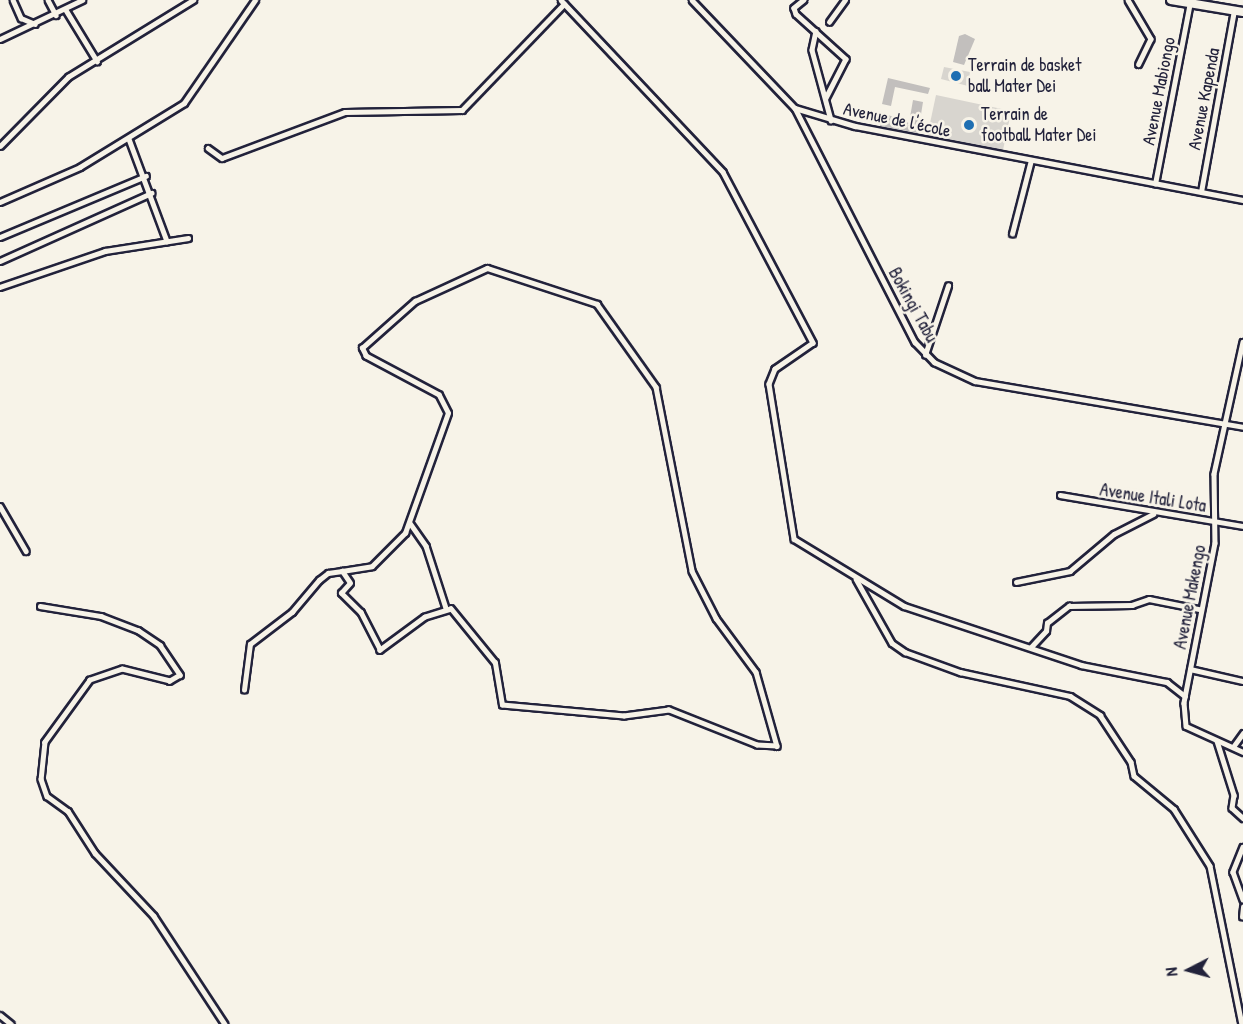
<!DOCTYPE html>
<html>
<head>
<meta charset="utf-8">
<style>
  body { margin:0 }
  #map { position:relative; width:1243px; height:1024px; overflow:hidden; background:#f7f3e8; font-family:"Patrick Hand",sans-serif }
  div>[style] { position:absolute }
  .green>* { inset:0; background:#d8d5cf; transform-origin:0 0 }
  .building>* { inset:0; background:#c2bfbd }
  .roads { filter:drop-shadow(2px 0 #22223b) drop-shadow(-2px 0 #22223b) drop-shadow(0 2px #22223b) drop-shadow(0 -2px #22223b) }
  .minor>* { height:4.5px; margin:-2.25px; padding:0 2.25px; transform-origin:2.25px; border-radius:2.25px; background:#f7f3e8 }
  .trunk>* { height:8px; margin:-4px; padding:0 4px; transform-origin:4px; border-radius:4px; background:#f7f3e8 }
  .dots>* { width:16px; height:16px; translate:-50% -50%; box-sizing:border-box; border:3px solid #f7f3e8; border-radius:50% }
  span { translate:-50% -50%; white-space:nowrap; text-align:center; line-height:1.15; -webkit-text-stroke:5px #f7f3e8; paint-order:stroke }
  .poi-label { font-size:18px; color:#22223b }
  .left { translate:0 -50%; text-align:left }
  .street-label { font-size:18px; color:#22223b }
  .north { position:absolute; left:1159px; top:940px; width:60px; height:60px; -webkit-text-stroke:4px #f7f3e8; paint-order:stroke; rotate:264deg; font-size:16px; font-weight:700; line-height:24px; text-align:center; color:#22223b }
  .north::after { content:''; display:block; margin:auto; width:21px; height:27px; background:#22223b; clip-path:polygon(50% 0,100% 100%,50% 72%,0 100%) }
</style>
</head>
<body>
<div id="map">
  <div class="green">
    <i style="clip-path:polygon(944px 67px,970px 72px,968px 86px,941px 79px)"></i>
    <i style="left:936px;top:95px;width:77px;height:45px;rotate:12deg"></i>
  </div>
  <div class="building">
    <i style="clip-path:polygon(965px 34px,975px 39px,964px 65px,953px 62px,959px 36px)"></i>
    <i style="clip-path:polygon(888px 78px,930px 88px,928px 94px,895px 87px,891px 106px,882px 104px)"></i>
    <i style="clip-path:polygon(913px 100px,923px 102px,918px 133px,880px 126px,883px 113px,909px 123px)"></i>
  </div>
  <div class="roads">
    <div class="minor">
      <i style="left:13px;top:0;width:20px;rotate:66deg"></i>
      <i style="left:21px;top:18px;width:15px;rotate:23deg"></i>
      <i style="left:48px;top:0;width:17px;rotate:62deg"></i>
      <i style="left:561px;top:0;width:236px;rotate:46.7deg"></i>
      <i style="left:723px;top:172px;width:193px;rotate:62.2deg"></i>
      <i style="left:813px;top:343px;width:46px;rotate:145.6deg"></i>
      <i style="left:775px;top:369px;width:16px;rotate:112deg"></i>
      <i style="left:769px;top:384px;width:157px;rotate:80.8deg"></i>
      <i style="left:794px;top:539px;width:129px;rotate:31.3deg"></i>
      <i style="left:904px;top:606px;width:187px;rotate:18.4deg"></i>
      <i style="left:1081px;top:665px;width:88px;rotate:11.2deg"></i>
      <i style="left:1167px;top:682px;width:23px;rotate:38deg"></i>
      <i style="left:692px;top:0;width:149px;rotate:46.4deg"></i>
      <i style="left:795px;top:108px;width:263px;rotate:62.9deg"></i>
      <i style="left:915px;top:342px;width:28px;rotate:46deg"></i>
      <i style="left:934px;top:362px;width:45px;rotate:24.9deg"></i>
      <i style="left:975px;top:381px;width:272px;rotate:9.7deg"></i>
      <i style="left:804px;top:0;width:13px;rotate:141deg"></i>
      <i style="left:794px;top:8px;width:6px;rotate:72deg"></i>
      <i style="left:796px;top:14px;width:67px;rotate:42deg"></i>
      <i style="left:846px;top:59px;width:44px;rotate:117.1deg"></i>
      <i style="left:1128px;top:0;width:45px;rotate:59.5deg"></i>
      <i style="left:1151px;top:39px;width:28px;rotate:116deg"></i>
      <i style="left:66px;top:10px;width:60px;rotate:58.7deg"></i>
      <i style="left:829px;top:22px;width:27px;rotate:-54deg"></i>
      <i style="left:816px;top:31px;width:19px;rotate:102deg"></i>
      <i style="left:812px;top:50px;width:73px;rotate:74.8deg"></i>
      <i style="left:0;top:39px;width:91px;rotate:-25.4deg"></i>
      <i style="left:795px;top:108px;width:63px;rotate:16.7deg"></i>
      <i style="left:855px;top:126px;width:395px;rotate:10.8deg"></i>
      <i style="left:129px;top:139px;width:109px;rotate:69.6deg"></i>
      <i style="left:0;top:146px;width:97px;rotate:-45.4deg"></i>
      <i style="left:68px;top:77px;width:147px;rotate:-31.6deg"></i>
      <i style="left:208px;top:148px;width:17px;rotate:36deg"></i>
      <i style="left:222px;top:158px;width:131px;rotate:-20.5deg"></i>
      <i style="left:345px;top:112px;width:117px;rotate:-1deg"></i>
      <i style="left:462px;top:110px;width:147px;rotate:-46.1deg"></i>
      <i style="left:1155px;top:184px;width:184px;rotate:-79.1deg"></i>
      <i style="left:1201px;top:192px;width:184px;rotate:-79.7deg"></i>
      <i style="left:0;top:202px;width:87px;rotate:-23.6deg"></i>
      <i style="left:80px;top:167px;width:122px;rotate:-31.6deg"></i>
      <i style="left:184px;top:103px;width:125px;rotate:-55.4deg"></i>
      <i style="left:1012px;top:234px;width:76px;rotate:-75.6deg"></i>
      <i style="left:0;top:237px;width:158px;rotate:-22.7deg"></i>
      <i style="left:0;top:261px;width:166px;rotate:-24.2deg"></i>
      <i style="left:0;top:287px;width:111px;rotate:-18.9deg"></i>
      <i style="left:105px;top:251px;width:84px;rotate:-8.9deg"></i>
      <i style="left:1243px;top:342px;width:135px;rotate:102.4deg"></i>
      <i style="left:1214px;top:474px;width:69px;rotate:89.2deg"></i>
      <i style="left:1215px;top:543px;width:163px;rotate:101deg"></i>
      <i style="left:1184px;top:703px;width:23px;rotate:85deg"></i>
      <i style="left:1186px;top:726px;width:63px;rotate:24.5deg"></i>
      <i style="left:925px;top:355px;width:73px;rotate:-71.6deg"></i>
      <i style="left:1060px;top:495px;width:186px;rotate:9.6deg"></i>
      <i style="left:0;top:506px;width:52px;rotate:60deg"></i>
      <i style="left:410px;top:523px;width:28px;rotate:55deg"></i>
      <i style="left:426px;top:546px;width:65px;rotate:72.1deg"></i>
      <i style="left:856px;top:579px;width:73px;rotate:60.6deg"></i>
      <i style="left:892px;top:643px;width:16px;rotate:35deg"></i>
      <i style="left:905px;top:652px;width:59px;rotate:20deg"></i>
      <i style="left:960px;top:672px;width:113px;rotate:12.3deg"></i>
      <i style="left:1070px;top:696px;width:36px;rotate:32deg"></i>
      <i style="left:1100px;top:715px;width:56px;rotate:56.6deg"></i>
      <i style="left:1131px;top:762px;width:14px;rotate:78deg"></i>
      <i style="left:1134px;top:776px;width:52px;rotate:39.5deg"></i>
      <i style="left:1174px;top:809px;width:67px;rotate:57.7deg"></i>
      <i style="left:1210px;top:866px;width:161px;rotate:78.6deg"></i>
      <i style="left:1016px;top:582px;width:55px;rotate:-11.5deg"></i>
      <i style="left:1070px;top:571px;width:57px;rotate:-40.1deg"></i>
      <i style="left:1114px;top:534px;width:44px;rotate:-27.1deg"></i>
      <i style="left:40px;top:606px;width:62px;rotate:9.3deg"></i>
      <i style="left:101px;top:616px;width:40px;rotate:21deg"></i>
      <i style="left:138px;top:630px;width:27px;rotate:34deg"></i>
      <i style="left:160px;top:645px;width:36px;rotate:56deg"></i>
      <i style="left:180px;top:675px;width:12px;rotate:149deg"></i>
      <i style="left:170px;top:681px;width:49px;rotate:-166deg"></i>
      <i style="left:122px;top:669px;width:34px;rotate:161deg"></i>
      <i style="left:90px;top:680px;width:77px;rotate:126deg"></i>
      <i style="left:45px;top:742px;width:37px;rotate:96deg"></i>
      <i style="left:41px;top:779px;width:18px;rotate:71deg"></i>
      <i style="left:47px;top:796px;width:26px;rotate:36deg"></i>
      <i style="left:68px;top:811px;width:50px;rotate:57.3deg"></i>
      <i style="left:95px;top:853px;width:86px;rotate:46.9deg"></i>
      <i style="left:154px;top:916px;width:129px;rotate:56.7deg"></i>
      <i style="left:1031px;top:647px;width:22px;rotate:-47deg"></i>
      <i style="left:1046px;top:631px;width:8px;rotate:-83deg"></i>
      <i style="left:1047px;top:623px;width:28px;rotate:-38deg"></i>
      <i style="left:1069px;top:606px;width:63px;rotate:-0.9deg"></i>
      <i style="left:1132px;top:605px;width:18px;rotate:-19deg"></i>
      <i style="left:1149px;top:599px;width:51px;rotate:11.3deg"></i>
      <i style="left:1190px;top:669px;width:54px;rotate:12.8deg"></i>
      <i style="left:244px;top:690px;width:46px;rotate:-82.6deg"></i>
      <i style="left:250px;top:644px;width:53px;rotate:-37.3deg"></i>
      <i style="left:292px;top:612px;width:42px;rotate:-49.8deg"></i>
      <i style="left:319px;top:580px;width:11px;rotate:-38deg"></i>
      <i style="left:328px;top:573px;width:14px;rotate:-8deg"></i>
      <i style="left:342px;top:571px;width:30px;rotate:-9deg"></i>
      <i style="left:372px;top:566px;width:47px;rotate:-45deg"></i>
      <i style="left:405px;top:533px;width:127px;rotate:-70.3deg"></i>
      <i style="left:448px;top:413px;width:20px;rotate:-117deg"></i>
      <i style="left:439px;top:395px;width:83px;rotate:-151.9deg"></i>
      <i style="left:366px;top:356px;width:9px;rotate:-117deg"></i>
      <i style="left:362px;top:348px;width:71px;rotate:-41.6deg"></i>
      <i style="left:415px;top:301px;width:79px;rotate:-24.6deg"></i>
      <i style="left:487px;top:268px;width:116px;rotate:18.1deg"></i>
      <i style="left:597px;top:304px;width:102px;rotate:54.6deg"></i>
      <i style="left:656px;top:387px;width:187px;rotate:78.9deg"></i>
      <i style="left:692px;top:571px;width:53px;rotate:62.9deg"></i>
      <i style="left:716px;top:618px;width:67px;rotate:53.5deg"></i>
      <i style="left:756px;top:672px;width:77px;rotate:74.2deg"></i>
      <i style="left:777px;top:746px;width:20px;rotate:-177deg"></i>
      <i style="left:757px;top:745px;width:95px;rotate:-158.3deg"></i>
      <i style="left:669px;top:710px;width:45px;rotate:172.4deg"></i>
      <i style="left:624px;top:716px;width:122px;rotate:-174.8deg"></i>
      <i style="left:502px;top:705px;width:43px;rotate:-99.5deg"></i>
      <i style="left:495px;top:663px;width:70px;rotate:-129.2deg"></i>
      <i style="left:451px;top:609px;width:27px;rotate:163deg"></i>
      <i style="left:425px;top:617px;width:56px;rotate:143.7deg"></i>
      <i style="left:380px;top:650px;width:42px;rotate:-117.2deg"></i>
      <i style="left:361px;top:613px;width:28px;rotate:-135deg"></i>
      <i style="left:341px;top:593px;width:13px;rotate:-48deg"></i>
      <i style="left:350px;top:583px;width:14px;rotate:-124deg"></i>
      <i style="left:1217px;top:741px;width:57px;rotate:72.5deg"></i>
      <i style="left:1234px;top:795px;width:13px;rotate:99deg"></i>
      <i style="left:1232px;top:808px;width:15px;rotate:42deg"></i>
      <i style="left:1233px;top:747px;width:17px;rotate:-54deg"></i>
      <i style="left:1243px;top:847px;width:27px;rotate:112deg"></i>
      <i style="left:1233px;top:872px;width:29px;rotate:70deg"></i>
      <i style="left:1242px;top:917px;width:10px;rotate:-84deg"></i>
      <i style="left:0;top:1015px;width:14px;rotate:39deg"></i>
    </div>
    <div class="trunk">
      <i style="left:1171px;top:0;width:73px;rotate:9.5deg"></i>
    </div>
  </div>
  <div class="dots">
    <i style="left:956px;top:76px;background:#1f6fb2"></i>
    <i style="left:969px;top:125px;background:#1f6fb2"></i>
  </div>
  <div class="poi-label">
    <span class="left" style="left:968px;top:76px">Terrain de basket<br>ball Mater Dei</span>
    <span class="left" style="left:981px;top:125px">Terrain de<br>football Mater Dei</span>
  </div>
  <div class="street-label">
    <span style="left:1159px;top:91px;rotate:-79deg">Avenue Mabiongo</span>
    <span style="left:1204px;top:99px;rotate:-79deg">Avenue Kapenda</span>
    <span style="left:897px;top:120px;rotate:12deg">Avenue de l'école</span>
    <span style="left:913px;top:305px;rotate:61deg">Bokingi Tabu</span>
    <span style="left:1153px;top:498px;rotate:9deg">Avenue Itali Lota</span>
    <span style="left:1190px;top:597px;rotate:-79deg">Avenue Makengo</span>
  </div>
  <div class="north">N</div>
</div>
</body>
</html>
